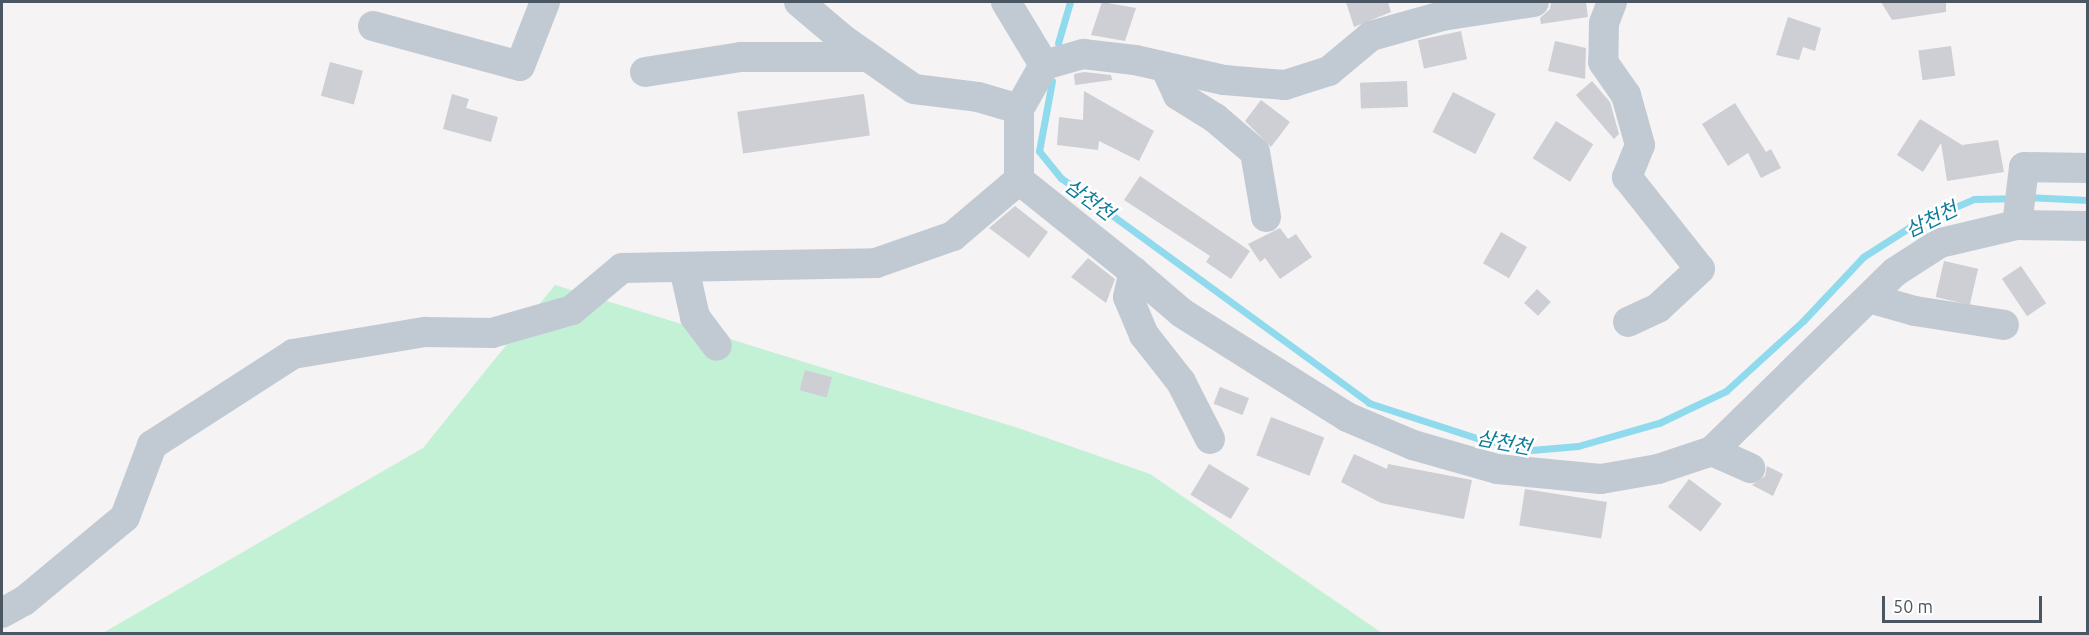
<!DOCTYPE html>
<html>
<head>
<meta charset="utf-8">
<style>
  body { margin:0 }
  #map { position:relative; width:2089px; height:635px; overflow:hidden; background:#f5f3f3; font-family:Ubuntu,"Noto Sans KR",sans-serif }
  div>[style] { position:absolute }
  .green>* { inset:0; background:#c3f1d5 }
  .stream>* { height:7px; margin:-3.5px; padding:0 3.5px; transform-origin:3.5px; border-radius:3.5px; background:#90daee }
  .building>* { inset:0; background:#cdcfd5; transform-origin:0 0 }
  .minor>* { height:30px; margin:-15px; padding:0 15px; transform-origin:15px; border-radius:15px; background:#c1cad2 }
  span { translate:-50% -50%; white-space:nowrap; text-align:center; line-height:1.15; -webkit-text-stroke:5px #fff; paint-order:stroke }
  .water-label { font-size:20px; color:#0c7c9b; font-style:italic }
  .frame { position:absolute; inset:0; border:3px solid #4a5661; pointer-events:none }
  .scale { position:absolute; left:1882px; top:596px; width:160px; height:27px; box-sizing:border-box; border:3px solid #4a5661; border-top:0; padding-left:8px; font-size:18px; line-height:21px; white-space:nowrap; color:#4a5661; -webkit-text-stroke:4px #fff; paint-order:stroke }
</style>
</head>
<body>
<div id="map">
  <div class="green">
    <i style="clip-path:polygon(555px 285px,1015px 427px,1150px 474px,1382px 633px,101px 634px,423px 448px)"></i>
  </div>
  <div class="stream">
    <i style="left:1058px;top:43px;width:43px;rotate:-73.7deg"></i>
    <i style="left:1052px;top:81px;width:71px;rotate:100.5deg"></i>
    <i style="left:1039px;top:151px;width:35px;rotate:51deg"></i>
    <i style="left:1061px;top:178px;width:381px;rotate:36.1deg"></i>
    <i style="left:1369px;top:403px;width:114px;rotate:18deg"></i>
    <i style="left:1477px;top:438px;width:55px;rotate:12.5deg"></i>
    <i style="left:1531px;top:450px;width:47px;rotate:-4.9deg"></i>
    <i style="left:1578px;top:446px;width:84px;rotate:-15.9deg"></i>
    <i style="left:1659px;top:423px;width:74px;rotate:-25.5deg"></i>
    <i style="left:1726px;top:391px;width:104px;rotate:-42.3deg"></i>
    <i style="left:1803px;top:321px;width:88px;rotate:-46.8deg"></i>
    <i style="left:1863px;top:257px;width:59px;rotate:-32.6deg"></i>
    <i style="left:1913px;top:225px;width:66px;rotate:-23.1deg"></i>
    <i style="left:1974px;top:199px;width:39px;rotate:-1deg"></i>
    <i style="left:2027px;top:197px;width:61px;rotate:2.8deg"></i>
  </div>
  <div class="building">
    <i style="clip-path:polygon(1102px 2px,1136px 8px,1125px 41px,1091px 35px)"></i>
    <i style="clip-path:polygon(1346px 2px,1388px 2px,1391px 12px,1354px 27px)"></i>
    <i style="clip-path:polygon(1551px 2px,1586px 2px,1588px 17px,1541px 24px,1540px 18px,1550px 9px)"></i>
    <i style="clip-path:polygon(1881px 2px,1946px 2px,1946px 12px,1892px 20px)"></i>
    <i style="clip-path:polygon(1788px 17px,1821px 28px,1815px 51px,1803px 47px,1799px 60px,1776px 55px)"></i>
    <i style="left:1461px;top:31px;width:29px;height:44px;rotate:78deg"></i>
    <i style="clip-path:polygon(1555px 41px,1586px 48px,1585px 79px,1548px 71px)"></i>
    <i style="left:1951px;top:46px;width:30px;height:33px;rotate:82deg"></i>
    <i style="left:330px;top:62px;width:34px;height:35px;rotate:15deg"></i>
    <i style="clip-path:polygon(1084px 72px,1111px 75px,1112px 80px,1075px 85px,1074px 74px)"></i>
    <i style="left:1407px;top:81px;width:26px;height:47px;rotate:88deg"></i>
    <i style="clip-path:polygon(1592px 81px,1610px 102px,1619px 134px,1614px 139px,1576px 95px)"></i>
    <i style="clip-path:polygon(1084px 91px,1154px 131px,1139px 161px,1099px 141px,1098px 150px,1057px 145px,1059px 117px,1083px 120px)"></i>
    <i style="left:1453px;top:92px;width:48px;height:45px;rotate:27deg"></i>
    <i style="clip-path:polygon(452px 94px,469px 99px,466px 108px,498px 117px,491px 142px,443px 129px)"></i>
    <i style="left:864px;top:94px;width:42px;height:128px;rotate:82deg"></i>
    <i style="clip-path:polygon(1261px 100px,1290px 122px,1271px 147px,1245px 121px)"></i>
    <i style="clip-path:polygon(1735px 103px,1766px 152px,1771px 149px,1781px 168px,1761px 178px,1748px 153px,1728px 166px,1702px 124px)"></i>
    <i style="clip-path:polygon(1920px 119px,1962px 145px,1998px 140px,2004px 172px,1947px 181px,1941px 143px,1923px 172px,1897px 155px)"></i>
    <i style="left:1556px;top:121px;width:44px;height:44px;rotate:32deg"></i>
    <i style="clip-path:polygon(1140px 176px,1250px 251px,1231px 279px,1206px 262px,1210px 256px,1124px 200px)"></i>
    <i style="clip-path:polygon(1015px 206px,1048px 232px,1029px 258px,989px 228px)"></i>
    <i style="clip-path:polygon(1280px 228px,1288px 239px,1296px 234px,1312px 257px,1280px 279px,1265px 258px,1260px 262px,1248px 244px)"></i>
    <i style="left:1501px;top:232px;width:30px;height:36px;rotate:30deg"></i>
    <i style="clip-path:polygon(1088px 258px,1115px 279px,1106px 303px,1071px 277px)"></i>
    <i style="left:1944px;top:261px;width:35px;height:37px;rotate:13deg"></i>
    <i style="left:2021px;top:266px;width:45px;height:23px;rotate:56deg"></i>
    <i style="left:1537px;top:289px;width:19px;height:19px;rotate:43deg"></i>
    <i style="left:805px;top:370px;width:28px;height:21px;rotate:15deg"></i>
    <i style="left:1220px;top:387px;width:31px;height:18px;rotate:21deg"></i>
    <i style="left:1271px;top:417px;width:57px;height:41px;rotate:21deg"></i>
    <i style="clip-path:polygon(1354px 454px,1387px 469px,1388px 464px,1472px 480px,1464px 519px,1381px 503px,1341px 482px)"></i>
    <i style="left:1209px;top:464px;width:47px;height:36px;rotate:31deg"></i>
    <i style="clip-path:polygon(1767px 466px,1783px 474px,1773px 496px,1752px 485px,1765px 476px)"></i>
    <i style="left:1689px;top:479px;width:41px;height:35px;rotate:37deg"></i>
    <i style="left:1525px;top:489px;width:83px;height:37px;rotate:9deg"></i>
  </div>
  <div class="minor">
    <i style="left:799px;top:2px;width:59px;rotate:40.2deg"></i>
    <i style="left:844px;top:40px;width:85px;rotate:35deg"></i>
    <i style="left:914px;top:89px;width:64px;rotate:7.1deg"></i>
    <i style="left:978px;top:97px;width:43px;rotate:16.3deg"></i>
    <i style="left:1006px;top:2px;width:74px;rotate:58.9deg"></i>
    <i style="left:1612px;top:2px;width:22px;rotate:111deg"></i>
    <i style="left:1604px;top:23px;width:39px;rotate:91deg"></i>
    <i style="left:1603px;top:62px;width:40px;rotate:55.1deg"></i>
    <i style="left:1626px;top:95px;width:52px;rotate:74.4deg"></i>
    <i style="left:1640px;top:145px;width:35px;rotate:112deg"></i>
    <i style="left:1627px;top:177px;width:117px;rotate:51.6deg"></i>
    <i style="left:1700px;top:269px;width:57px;rotate:137.1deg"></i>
    <i style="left:1658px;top:308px;width:33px;rotate:155deg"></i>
    <i style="left:373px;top:26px;width:152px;rotate:15.2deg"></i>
    <i style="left:520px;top:66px;width:69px;rotate:-68.7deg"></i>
    <i style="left:1165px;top:67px;width:31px;rotate:65deg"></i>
    <i style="left:1178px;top:95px;width:44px;rotate:31.9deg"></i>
    <i style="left:1215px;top:118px;width:52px;rotate:40.4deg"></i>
    <i style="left:1255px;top:152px;width:66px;rotate:80.4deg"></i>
    <i style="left:645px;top:72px;width:97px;rotate:-8.9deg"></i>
    <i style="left:741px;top:57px;width:127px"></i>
    <i style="left:2017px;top:225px;width:58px;rotate:-83.1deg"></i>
    <i style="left:2024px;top:167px;width:64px;rotate:0.9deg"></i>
    <i style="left:684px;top:268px;width:50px;rotate:77.3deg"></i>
    <i style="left:695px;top:317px;width:36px;rotate:53deg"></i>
    <i style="left:1134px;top:272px;width:63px;rotate:40.5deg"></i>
    <i style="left:1182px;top:313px;width:195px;rotate:32.2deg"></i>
    <i style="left:1347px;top:417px;width:72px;rotate:23deg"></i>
    <i style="left:1413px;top:445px;width:87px;rotate:15.9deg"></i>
    <i style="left:1497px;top:469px;width:104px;rotate:5.5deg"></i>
    <i style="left:1601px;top:479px;width:58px;rotate:-10deg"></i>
    <i style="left:1658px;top:469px;width:57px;rotate:-18.4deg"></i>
    <i style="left:1712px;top:451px;width:256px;rotate:-44.4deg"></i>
    <i style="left:1895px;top:272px;width:54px;rotate:-32.8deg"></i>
    <i style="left:1940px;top:243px;width:79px;rotate:-13.2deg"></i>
    <i style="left:2017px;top:225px;width:71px;rotate:0.8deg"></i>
    <i style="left:1869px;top:298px;width:48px;rotate:15.8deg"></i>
    <i style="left:1915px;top:311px;width:90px;rotate:8.9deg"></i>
    <i style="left:1210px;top:439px;width:64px;rotate:-117deg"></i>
    <i style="left:1181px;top:382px;width:60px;rotate:-128.2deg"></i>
    <i style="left:1144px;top:335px;width:41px;rotate:-112.8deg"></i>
    <i style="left:1128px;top:297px;width:26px;rotate:-77deg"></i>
    <i style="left:1134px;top:272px;width:147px;rotate:-141.3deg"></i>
    <i style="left:1019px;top:180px;width:71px;rotate:-90deg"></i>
    <i style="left:1019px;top:109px;width:51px;rotate:-60.4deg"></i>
    <i style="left:1044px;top:65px;width:41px;rotate:-15.8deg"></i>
    <i style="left:1083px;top:54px;width:52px;rotate:6.6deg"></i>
    <i style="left:1135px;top:60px;width:91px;rotate:12.7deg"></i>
    <i style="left:1224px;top:80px;width:61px;rotate:4.7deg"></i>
    <i style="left:1285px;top:85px;width:46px;rotate:-17.7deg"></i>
    <i style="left:1329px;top:71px;width:55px;rotate:-39.8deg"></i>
    <i style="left:1371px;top:36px;width:74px;rotate:-15.7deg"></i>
    <i style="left:1442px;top:16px;width:93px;rotate:-8.7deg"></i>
    <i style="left:1712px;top:451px;width:42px;rotate:24.1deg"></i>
    <i style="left:2px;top:613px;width:25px;rotate:-29deg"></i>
    <i style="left:24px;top:601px;width:131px;rotate:-39.7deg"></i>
    <i style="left:125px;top:517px;width:77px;rotate:-69.4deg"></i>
    <i style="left:152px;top:445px;width:168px;rotate:-32.8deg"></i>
    <i style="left:293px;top:354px;width:134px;rotate:-9.5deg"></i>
    <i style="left:425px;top:332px;width:67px;rotate:0.9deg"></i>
    <i style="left:492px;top:333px;width:83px;rotate:-16deg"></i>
    <i style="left:572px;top:310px;width:65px;rotate:-40deg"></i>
    <i style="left:622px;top:268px;width:254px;rotate:-1.1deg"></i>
    <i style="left:876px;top:263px;width:82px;rotate:-19.3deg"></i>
    <i style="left:953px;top:236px;width:87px;rotate:-40.3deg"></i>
  </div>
  <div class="water-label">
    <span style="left:1090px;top:199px;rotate:36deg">삼천천</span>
    <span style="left:1931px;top:219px;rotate:-26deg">삼천천</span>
    <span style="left:1504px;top:442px;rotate:11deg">삼천천</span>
  </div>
  <div class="frame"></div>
  <div class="scale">50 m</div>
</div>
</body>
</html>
